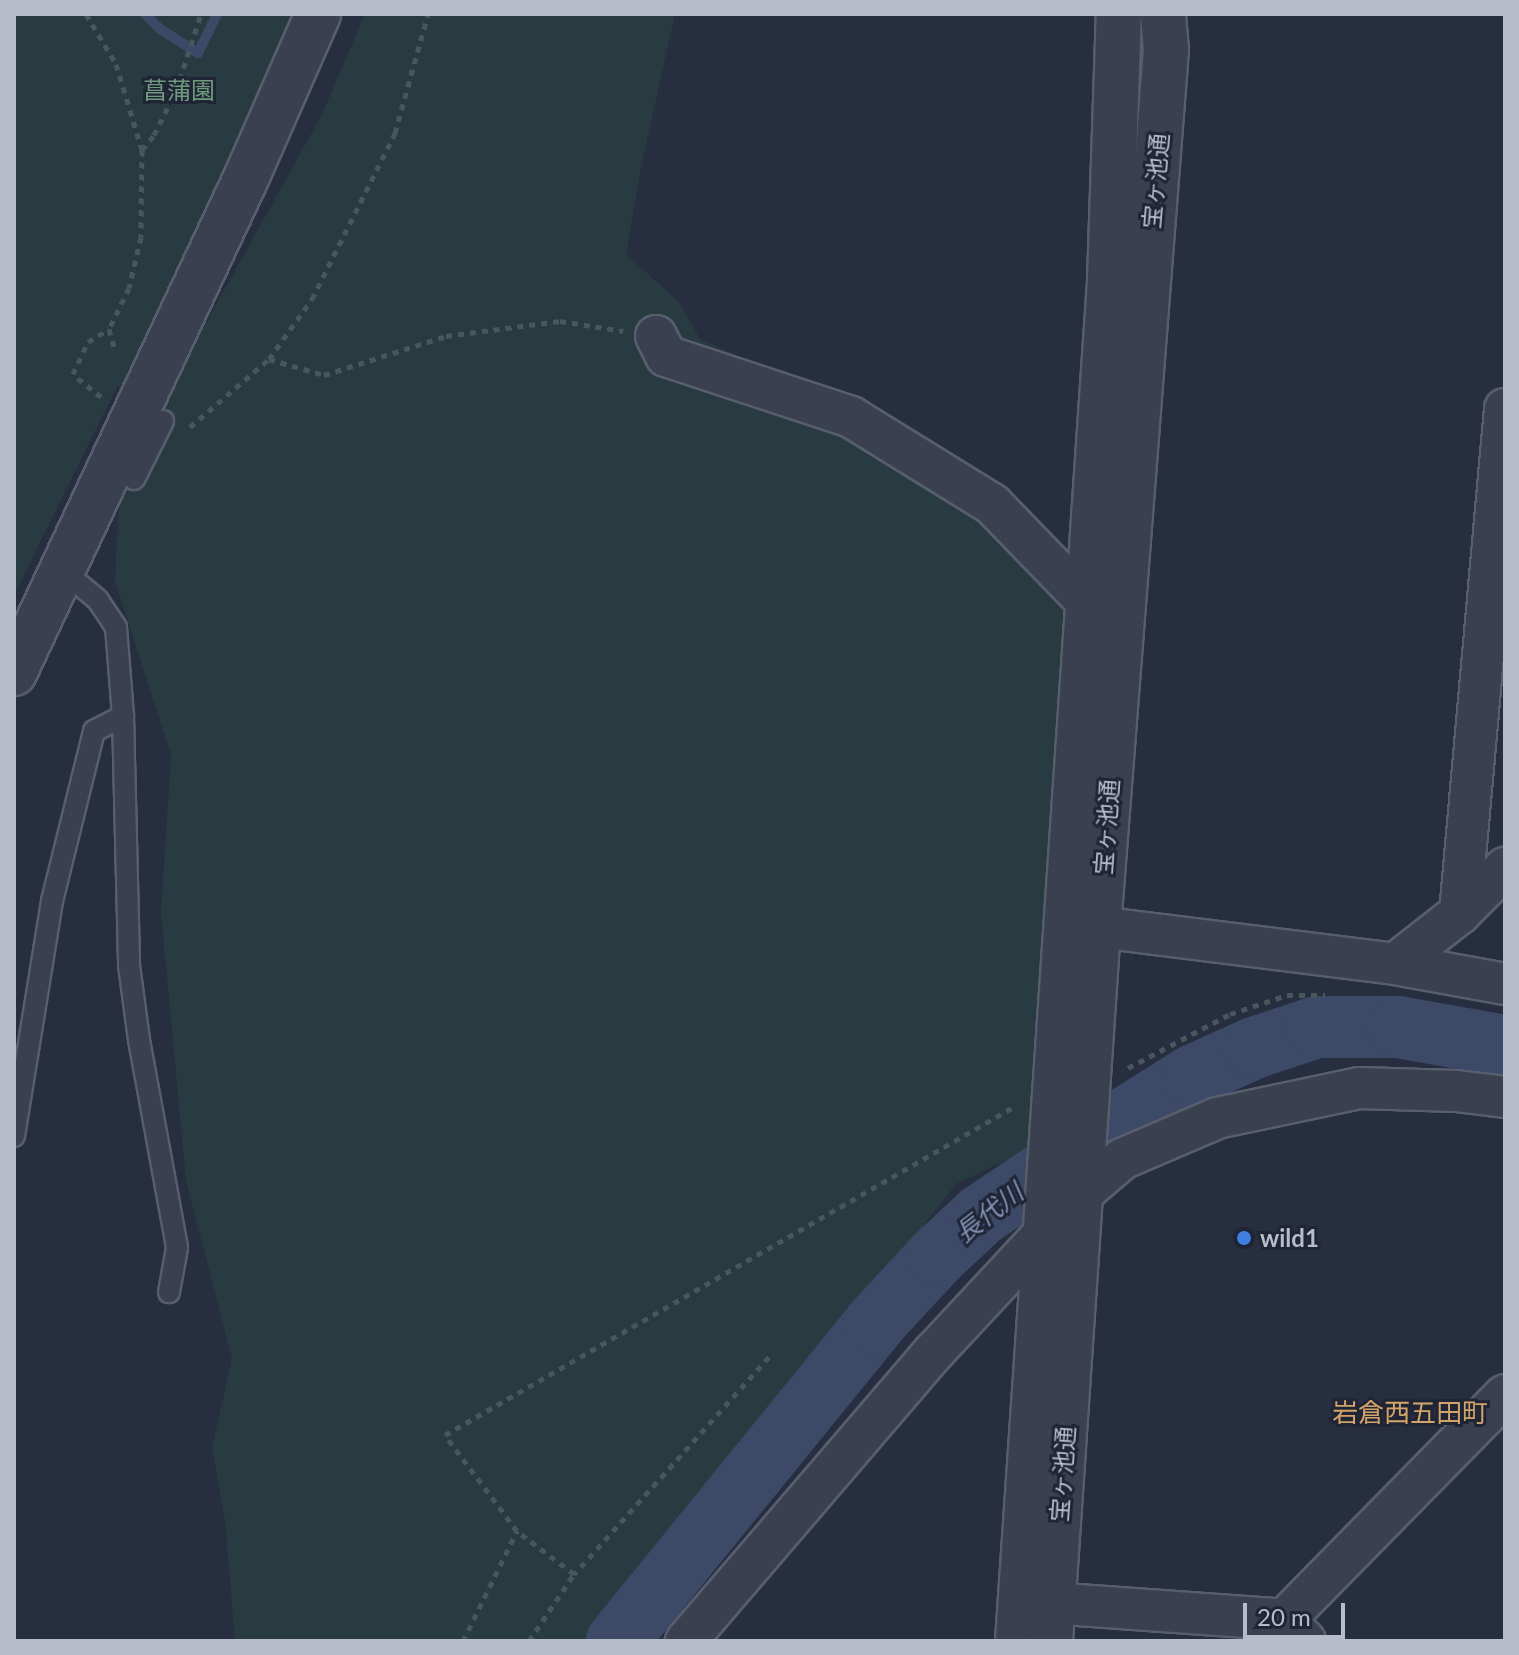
<!DOCTYPE html>
<html>
<head>
<meta charset="utf-8">
<style>
  body { margin:0 }
  #map { position:relative; width:1519px; height:1655px; overflow:hidden; background:#262e40; font-family:Lato,"Noto Sans JP",sans-serif }
  div>[style] { position:absolute }
  .green>* { inset:0; background:#283b41 }
  .stream>* { height:10px; margin:-5px; padding:0 5px; transform-origin:5px; border-radius:5px; background:#3c4a68 }
  .river>* { height:62px; margin:-31px; padding:0 31px; transform-origin:31px; border-radius:31px; background:#3c4a68 }
  .path>* { height:5px; margin-top:-2.5px; transform-origin:0; background:repeating-linear-gradient(90deg,#46585e 0 6px,transparent 0 12px) }
  .roads { filter:drop-shadow(2px 0 #585e6d) drop-shadow(-2px 0 #585e6d) drop-shadow(0 2px #585e6d) drop-shadow(0 -2px #585e6d) }
  .service>* { height:20px; margin:-10px; padding:0 10px; transform-origin:10px; border-radius:10px; background:#3a4050 }
  .minor>* { height:40px; margin:-20px; padding:0 20px; transform-origin:20px; border-radius:20px; background:#3a4050 }
  .tertiary>* { height:44px; margin:-22px; padding:0 22px; transform-origin:22px; border-radius:22px; background:#3a4050 }
  .dots>* { width:22px; height:22px; translate:-50% -50%; box-sizing:border-box; border:4px solid #1f2535; border-radius:50% }
  span { translate:-50% -50%; white-space:nowrap; text-align:center; line-height:1.15; -webkit-text-stroke:6px #1f2535; paint-order:stroke }
  .park-label { font-size:24px; color:#6f9a7e }
  .street-label { font-size:24px; color:#b7bcca }
  .poi-label { font-size:24px; color:#b7bcca; font-weight:700 }
  .left { translate:0 -50%; text-align:left }
  .water-label { font-size:26px; color:#7f8eb1; font-style:italic }
  .neighbourhood-label { font-size:26px; color:#d3a469 }
  .frame { position:absolute; inset:0; border:16px solid #b7bcca; pointer-events:none }
  .scale { position:absolute; left:1243px; top:1603px; width:102px; height:36px; box-sizing:border-box; border:4px solid #b7bcca; border-top:0; padding-left:10px; font-size:24px; line-height:28px; white-space:nowrap; color:#b7bcca; -webkit-text-stroke:6px #1f2535; paint-order:stroke }
</style>
</head>
<body>
<div id="map">
  <div class="green">
    <i style="clip-path:polygon(14px 14px,296px 14px,121px 395px,118px 385px,14px 595px)"></i>
    <i style="clip-path:polygon(365px 14px,675px 14px,641px 168px,626px 254px,680px 303px,700px 339px,864px 411px,1051px 535px,1080px 569px,1052px 1123px,1027px 1150px,956px 1184px,723px 1484px,589px 1641px,235px 1641px,225px 1520px,212px 1448px,232px 1358px,186px 1181px,161px 913px,171px 755px,115px 581px,119px 503px,157px 411px,321px 116px)"></i>
  </div>
  <div class="stream">
    <i style="left:145px;top:14px;width:21px;rotate:45deg"></i>
    <i style="left:160px;top:29px;width:45px;rotate:32.3deg"></i>
    <i style="left:198px;top:53px;width:43px;rotate:-64deg"></i>
  </div>
  <div class="river">
    <i style="left:617px;top:1641px;width:409px;rotate:-50.9deg"></i>
    <i style="left:875px;top:1323px;width:91px;rotate:-47.2deg"></i>
    <i style="left:937px;top:1256px;width:60px;rotate:-43deg"></i>
    <i style="left:981px;top:1215px;width:176px;rotate:-33.9deg"></i>
    <i style="left:1127px;top:1117px;width:77px;rotate:-32.2deg"></i>
    <i style="left:1192px;top:1076px;width:68px;rotate:-24.3deg"></i>
    <i style="left:1254px;top:1048px;width:66px;rotate:-18.4deg"></i>
    <i style="left:1317px;top:1027px;width:81px"></i>
    <i style="left:1398px;top:1027px;width:109px;rotate:10.1deg"></i>
  </div>
  <div class="path">
    <i style="left:86px;top:14px;width:58px;rotate:59deg"></i>
    <i style="left:116px;top:64px;width:90px;rotate:73.2deg"></i>
    <i style="left:142px;top:150px;width:87px;rotate:90.7deg"></i>
    <i style="left:141px;top:237px;width:52px;rotate:103.2deg"></i>
    <i style="left:129px;top:288px;width:46px;rotate:116deg"></i>
    <i style="left:109px;top:329px;width:22px;rotate:74deg"></i>
    <i style="left:142px;top:150px;width:19px;rotate:-51deg"></i>
    <i style="left:154px;top:135px;width:49px;rotate:-63.4deg"></i>
    <i style="left:176px;top:91px;width:81px;rotate:-72deg"></i>
    <i style="left:269px;top:359px;width:57px;rotate:16.2deg"></i>
    <i style="left:324px;top:375px;width:128px;rotate:-17.7deg"></i>
    <i style="left:446px;top:336px;width:115px;rotate:-7.5deg"></i>
    <i style="left:560px;top:321px;width:64px;rotate:9deg"></i>
    <i style="left:101px;top:397px;width:36px;rotate:-141deg"></i>
    <i style="left:73px;top:374px;width:35px;rotate:-65deg"></i>
    <i style="left:88px;top:342px;width:25px;rotate:-32deg"></i>
    <i style="left:190px;top:427px;width:104px;rotate:-40.7deg"></i>
    <i style="left:269px;top:359px;width:74px;rotate:-54.4deg"></i>
    <i style="left:312px;top:299px;width:186px;rotate:-63.4deg"></i>
    <i style="left:395px;top:133px;width:123px;rotate:-74.5deg"></i>
    <i style="left:1128px;top:1068px;width:115px;rotate:-27.9deg"></i>
    <i style="left:1230px;top:1014px;width:60px;rotate:-18.4deg"></i>
    <i style="left:1287px;top:995px;width:38px"></i>
    <i style="left:769px;top:1357px;width:292px;rotate:131.9deg"></i>
    <i style="left:574px;top:1574px;width:71px;rotate:-143deg"></i>
    <i style="left:517px;top:1531px;width:120px;rotate:-126.9deg"></i>
    <i style="left:445px;top:1435px;width:660px;rotate:-29.98deg"></i>
    <i style="left:463px;top:1641px;width:123px;rotate:-63.9deg"></i>
    <i style="left:529px;top:1641px;width:81px;rotate:-56.1deg"></i>
  </div>
  <div class="roads">
    <div class="service">
      <i style="left:134px;top:479px;width:65px;rotate:-63.4deg"></i>
      <i style="left:123px;top:716px;width:249px;rotate:88.6deg"></i>
      <i style="left:129px;top:965px;width:76px;rotate:82.4deg"></i>
      <i style="left:139px;top:1040px;width:211px;rotate:79.6deg"></i>
      <i style="left:177px;top:1248px;width:45px;rotate:100.3deg"></i>
      <i style="left:14px;top:1136px;width:238px;rotate:-80.8deg"></i>
      <i style="left:52px;top:901px;width:175px;rotate:-76.1deg"></i>
      <i style="left:94px;top:731px;width:33px;rotate:-27deg"></i>
      <i style="left:123px;top:716px;width:89px;rotate:-94.5deg"></i>
      <i style="left:116px;top:627px;width:32px;rotate:-124deg"></i>
      <i style="left:98px;top:600px;width:47px;rotate:-140.2deg"></i>
    </div>
    <div class="minor">
      <i style="left:656px;top:336px;width:22px;rotate:63deg"></i>
      <i style="left:666px;top:356px;width:195px;rotate:18.2deg"></i>
      <i style="left:851px;top:417px;width:166px;rotate:31.7deg"></i>
      <i style="left:992px;top:504px;width:138px;rotate:45.9deg"></i>
      <i style="left:1460px;top:913px;width:506px;rotate:-84.9deg"></i>
      <i style="left:1066px;top:926px;width:32px;rotate:2deg"></i>
      <i style="left:1098px;top:927px;width:299px;rotate:7.1deg"></i>
      <i style="left:1395px;top:964px;width:112px;rotate:10.3deg"></i>
      <i style="left:1395px;top:964px;width:83px;rotate:-38.1deg"></i>
      <i style="left:1460px;top:913px;width:64px;rotate:-45deg"></i>
      <i style="left:1022px;top:1601px;width:263px;rotate:4.1deg"></i>
      <i style="left:1284px;top:1620px;width:30px;rotate:45deg"></i>
      <i style="left:1284px;top:1620px;width:315px;rotate:-45.5deg"></i>
      <i style="left:686px;top:1641px;width:381px;rotate:-49.4deg"></i>
      <i style="left:934px;top:1352px;width:216px;rotate:-47.1deg"></i>
      <i style="left:1081px;top:1194px;width:54px;rotate:-40.5deg"></i>
      <i style="left:1122px;top:1159px;width:103px;rotate:-23.3deg"></i>
      <i style="left:1217px;top:1118px;width:145px;rotate:-11.9deg"></i>
      <i style="left:1359px;top:1088px;width:97px;rotate:1.8deg"></i>
      <i style="left:1456px;top:1091px;width:49px;rotate:7deg"></i>
    </div>
    <div class="tertiary">
      <i style="left:14px;top:673px;width:549px;rotate:-64.88deg"></i>
      <i style="left:247px;top:176px;width:177px;rotate:-66.3deg"></i>
      <i style="left:1018px;top:1641px;width:1364px;rotate:-86.13deg"></i>
      <i style="left:1110px;top:280px;width:266px;rotate:-88.1deg"></i>
      <i style="left:1050px;top:1641px;width:716px;rotate:-86.15deg"></i>
      <i style="left:1098px;top:927px;width:880px;rotate:-85.57deg"></i>
      <i style="left:1166px;top:50px;width:36px;rotate:-95deg"></i>
    </div>
  </div>
  <div class="dots">
    <i style="left:1244px;top:1238px;background:#3f7fe0"></i>
  </div>
  <div class="park-label">
    <span style="left:179px;top:90px">菖蒲園</span>
  </div>
  <div class="street-label">
    <span style="left:1155px;top:181px;rotate:-85deg">宝ヶ池通</span>
    <span style="left:1106px;top:827px;rotate:-86deg">宝ヶ池通</span>
    <span style="left:1062px;top:1474px;rotate:-86deg">宝ヶ池通</span>
  </div>
  <div class="poi-label">
    <span class="left" style="left:1260px;top:1238px">wild1</span>
  </div>
  <div class="water-label">
    <span style="left:989px;top:1213px;rotate:-38deg">長代川</span>
  </div>
  <div class="neighbourhood-label">
    <span style="left:1410px;top:1413px">岩倉西五田町</span>
  </div>
  <div class="frame"></div>
  <div class="scale">20 m</div>
</div>
</body>
</html>
